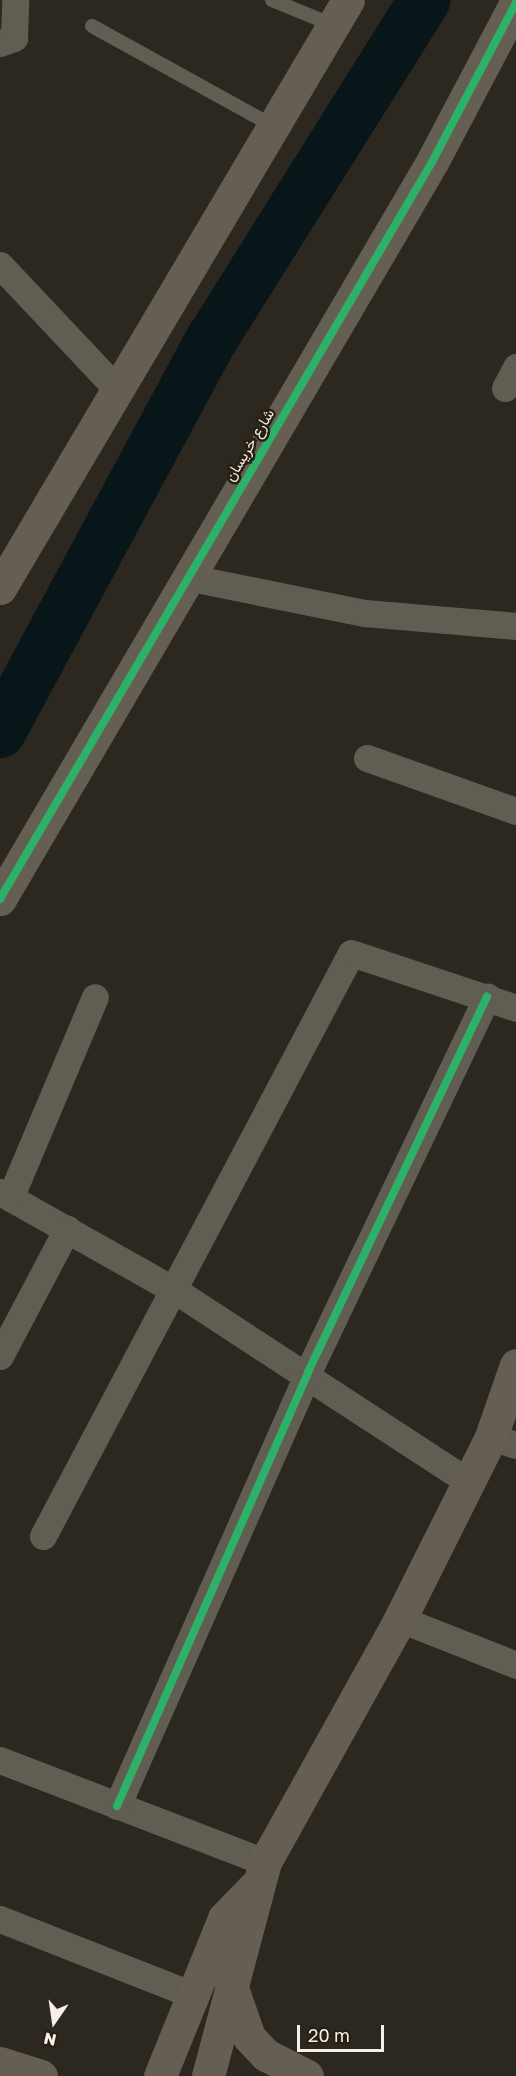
<!DOCTYPE html>
<html>
<head>
<meta charset="utf-8">
<style>
  body { margin:0 }
  #map { position:relative; width:516px; height:2076px; overflow:hidden; background:#2c281f; font-family:"Golos Text",Vazirmatn,sans-serif }
  div>[style] { position:absolute }
  .river>* { height:52px; margin:-26px; padding:0 26px; transform-origin:26px; border-radius:26px; background:#091619 }
  .lane>* { height:14px; margin:-7px; padding:0 7px; transform-origin:7px; border-radius:7px; background:#625d53 }
  .street>* { height:27px; margin:-13.5px; padding:0 13.5px; transform-origin:13.5px; border-radius:13.5px; background:#625d53 }
  .secondary>* { height:33px; margin:-16.5px; padding:0 16.5px; transform-origin:16.5px; border-radius:16.5px; background:#655e52 }
  .cycleway>* { height:8px; margin:-4px; padding:0 4px; transform-origin:4px; border-radius:4px; background:#2db169 }
  span { translate:-50% -50%; white-space:nowrap; text-align:center; line-height:1.15; -webkit-text-stroke:5px #271f11; paint-order:stroke }
  .street-label { font-size:15px; color:#f5efe6 }
  .north { position:absolute; left:24px; top:1992px; width:60px; height:60px; -webkit-text-stroke:4px #271f11; paint-order:stroke; rotate:193deg; font-size:16px; font-weight:700; line-height:24px; text-align:center; color:#f5efe6 }
  .north::after { content:''; display:block; margin:auto; width:21px; height:27px; background:#f5efe6; clip-path:polygon(50% 0,100% 100%,50% 72%,0 100%) }
  .scale { position:absolute; left:297px; top:2025px; width:87px; height:27px; box-sizing:border-box; border:3px solid #f5efe6; border-top:0; padding-left:8px; font-size:18px; line-height:21px; white-space:nowrap; color:#f5efe6; -webkit-text-stroke:4px #271f11; paint-order:stroke }
</style>
</head>
<body>
<div id="map">
  <div class="river">
    <i style="left:0;top:732px;width:447px;rotate:-61.7deg"></i>
    <i style="left:212px;top:339px;width:400px;rotate:-57.9deg"></i>
  </div>
  <div class="lane">
    <i style="left:272px;top:0;width:66px;rotate:22.3deg"></i>
    <i style="left:92px;top:26px;width:207px;rotate:28.9deg"></i>
  </div>
  <div class="street">
    <i style="left:0;top:43px;width:15px;rotate:-20deg"></i>
    <i style="left:14px;top:38px;width:38px;rotate:-88deg"></i>
    <i style="left:0;top:265px;width:170px;rotate:46.7deg"></i>
    <i style="left:505px;top:388px;width:24px;rotate:-62deg"></i>
    <i style="left:186px;top:577px;width:183px;rotate:11.4deg"></i>
    <i style="left:365px;top:613px;width:152px;rotate:4.9deg"></i>
    <i style="left:367px;top:758px;width:158px;rotate:19.6deg"></i>
    <i style="left:0;top:1192px;width:202px;rotate:29.4deg"></i>
    <i style="left:176px;top:1291px;width:346px;rotate:33.1deg"></i>
    <i style="left:10px;top:1198px;width:218px;rotate:-67.1deg"></i>
    <i style="left:0;top:1356px;width:144px;rotate:-62.2deg"></i>
    <i style="left:491px;top:1437px;width:26px;rotate:18deg"></i>
    <i style="left:43px;top:1536px;width:659px;rotate:-62.15deg"></i>
    <i style="left:351px;top:953px;width:174px;rotate:18.4deg"></i>
    <i style="left:400px;top:1619px;width:125px;rotate:21.6deg"></i>
    <i style="left:0;top:1760px;width:284px;rotate:21.1deg"></i>
    <i style="left:117px;top:1806px;width:474px;rotate:-66.2deg"></i>
    <i style="left:308px;top:1372px;width:416px;rotate:-64.5deg"></i>
    <i style="left:0;top:1919px;width:204px;rotate:21.5deg"></i>
  </div>
  <div class="secondary">
    <i style="left:0;top:588px;width:683px;rotate:-59.38deg"></i>
    <i style="left:0;top:899px;width:854px;rotate:-59.62deg"></i>
    <i style="left:432px;top:162px;width:180px;rotate:-62.2deg"></i>
    <i style="left:231px;top:1985px;width:55px;rotate:70.9deg"></i>
    <i style="left:249px;top:2037px;width:25px;rotate:47deg"></i>
    <i style="left:266px;top:2055px;width:46px;rotate:27.1deg"></i>
    <i style="left:0;top:2063px;width:43px;rotate:17.6deg"></i>
    <i style="left:160px;top:2076px;width:170px;rotate:-67.9deg"></i>
    <i style="left:224px;top:1918px;width:43px;rotate:-45.9deg"></i>
    <i style="left:208px;top:2076px;width:221px;rotate:-75.1deg"></i>
    <i style="left:265px;top:1862px;width:278px;rotate:-60.9deg"></i>
    <i style="left:400px;top:1619px;width:203px;rotate:-63.4deg"></i>
    <i style="left:491px;top:1437px;width:76px;rotate:-70.9deg"></i>
  </div>
  <div class="cycleway">
    <i style="left:0;top:899px;width:854px;rotate:-59.62deg"></i>
    <i style="left:432px;top:162px;width:180px;rotate:-62.2deg"></i>
    <i style="left:117px;top:1806px;width:474px;rotate:-66.2deg"></i>
    <i style="left:308px;top:1372px;width:416px;rotate:-64.5deg"></i>
  </div>
  <div class="street-label">
    <span style="left:249px;top:445px;rotate:-59deg">شارع خريسان</span>
  </div>
  <div class="north">N</div>
  <div class="scale">20 m</div>
</div>
</body>
</html>
